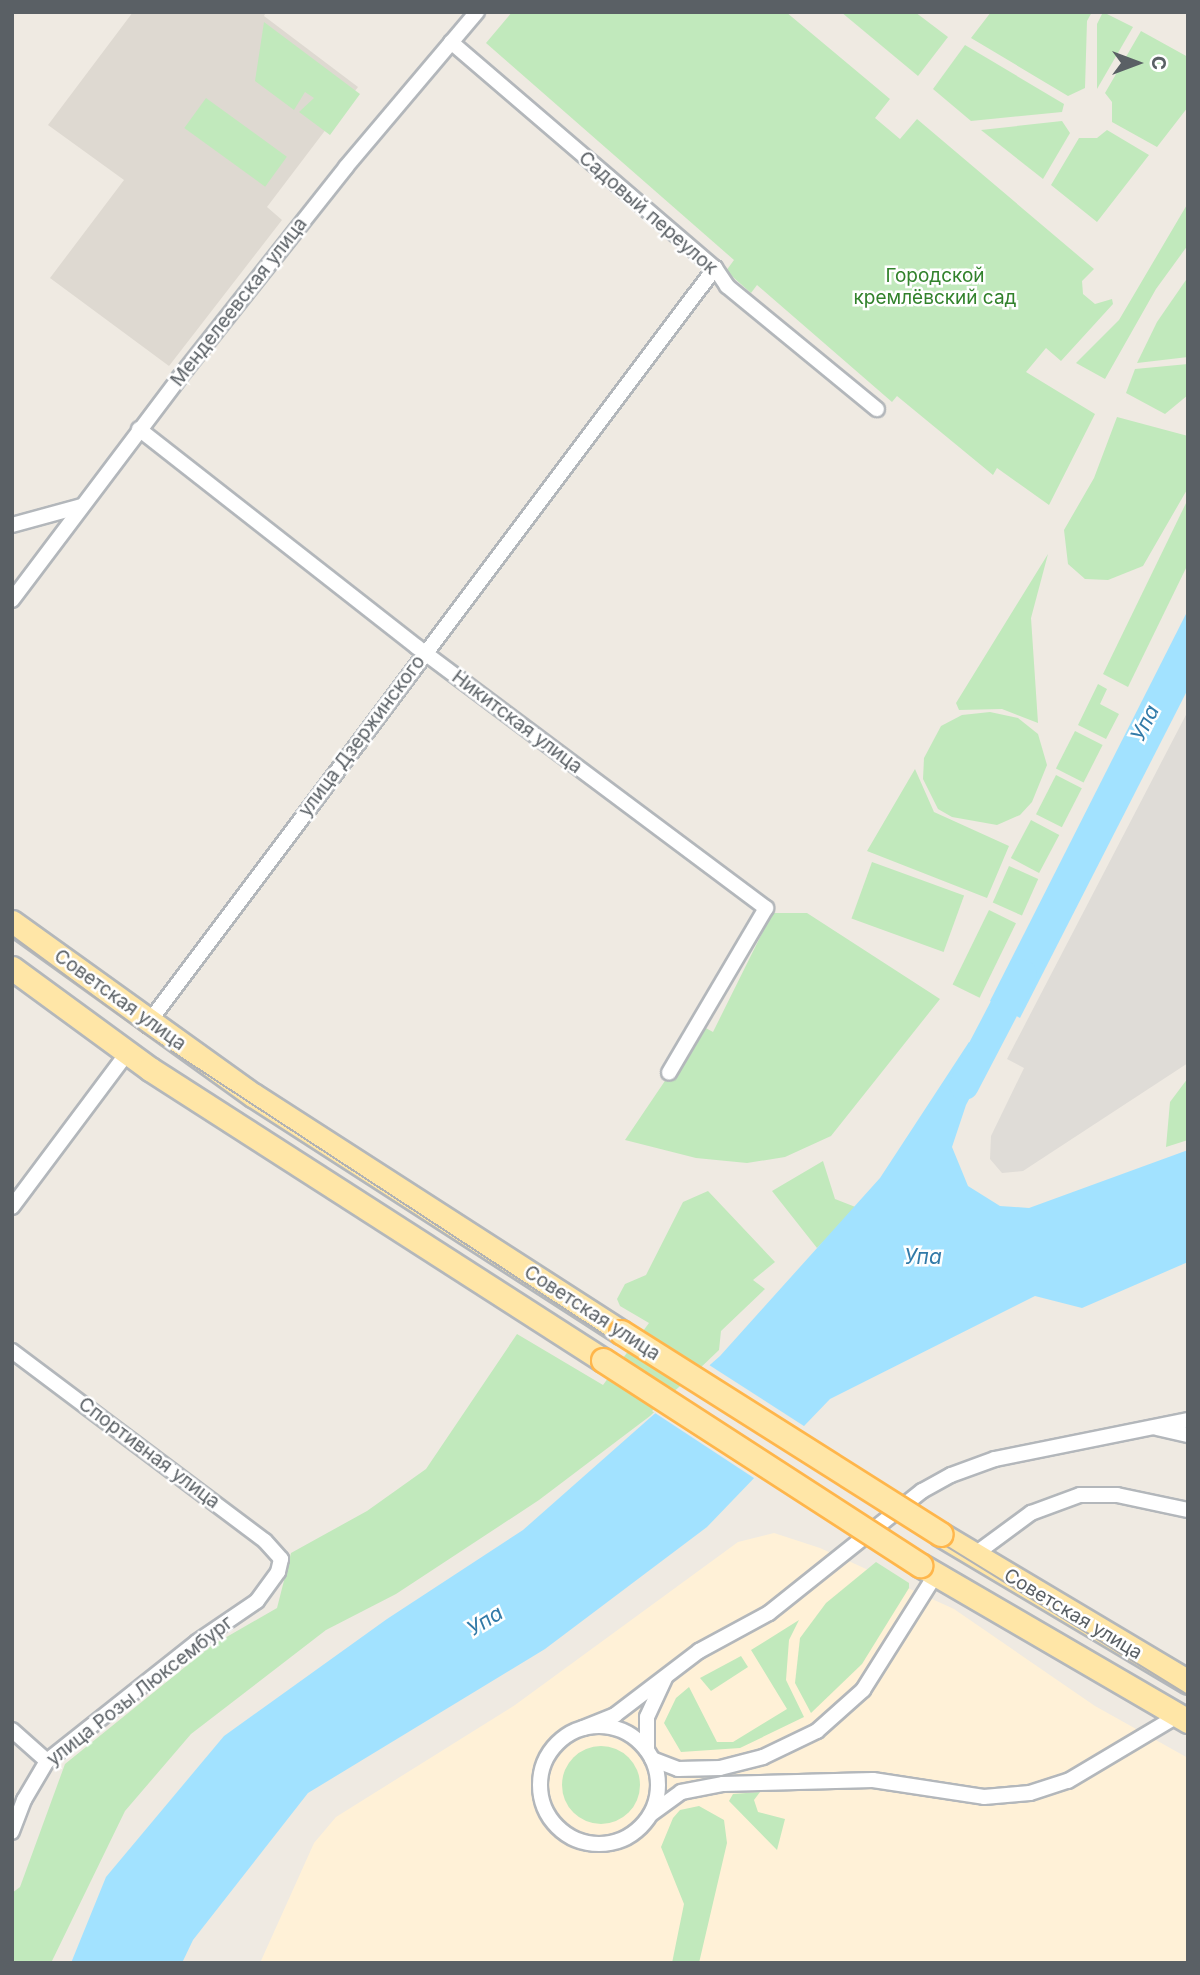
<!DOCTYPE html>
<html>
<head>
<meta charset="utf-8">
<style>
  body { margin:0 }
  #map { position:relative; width:1200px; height:1975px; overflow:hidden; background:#efeae2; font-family:Inter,sans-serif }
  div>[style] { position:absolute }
  .commercial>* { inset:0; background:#fff1d7 }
  .industrial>* { inset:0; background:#dfdcd7 }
  .education>* { inset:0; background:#ded9d1 }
  .green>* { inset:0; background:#c1e9bc; transform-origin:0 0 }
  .round { border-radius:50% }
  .water>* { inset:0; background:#a2e2ff }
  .pier>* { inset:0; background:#efeae2 }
  .river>* { height:30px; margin:-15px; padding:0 15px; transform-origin:15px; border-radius:15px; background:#a2e2ff }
  .roads { filter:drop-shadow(2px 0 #b3b7bb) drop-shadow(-2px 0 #b3b7bb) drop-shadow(0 2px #b3b7bb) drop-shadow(0 -2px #b3b7bb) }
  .street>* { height:14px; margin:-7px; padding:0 7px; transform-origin:7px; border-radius:7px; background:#fff }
  .street>.ring { margin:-7px; padding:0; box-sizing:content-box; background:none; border:14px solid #fff; border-radius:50% }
  .primary>* { height:23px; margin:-11.5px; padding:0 11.5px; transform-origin:11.5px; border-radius:11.5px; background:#ffe6a7 }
  .tram>* { height:2px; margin:-1px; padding:0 1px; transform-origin:1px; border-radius:1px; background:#b2b3b4 }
  .bridges { filter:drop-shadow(2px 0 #ffb64b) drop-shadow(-2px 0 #ffb64b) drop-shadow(0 2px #ffb64b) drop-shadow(0 -2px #ffb64b) }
  .primary-bridge>* { height:23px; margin:-11.5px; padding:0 11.5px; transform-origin:11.5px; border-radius:11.5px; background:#ffe6a7 }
  span { translate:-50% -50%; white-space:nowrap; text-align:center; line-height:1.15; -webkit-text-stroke:5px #fff; paint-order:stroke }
  .street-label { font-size:19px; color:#5a6065 }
  .park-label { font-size:19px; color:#32822c }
  .water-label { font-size:21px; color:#317aa8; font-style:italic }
  .frame { position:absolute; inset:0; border:14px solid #5a6065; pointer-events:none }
  .north { position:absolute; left:1102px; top:28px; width:70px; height:70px; -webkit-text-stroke:5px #fff; paint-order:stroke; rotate:90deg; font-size:19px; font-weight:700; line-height:28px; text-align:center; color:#5a6065 }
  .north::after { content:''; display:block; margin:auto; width:24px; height:32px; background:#5a6065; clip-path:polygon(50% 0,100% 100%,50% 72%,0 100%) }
</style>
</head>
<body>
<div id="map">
  <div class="commercial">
    <i style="clip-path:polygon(774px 1533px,820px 1548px,954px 1609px,1095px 1706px,1188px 1758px,1186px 1963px,260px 1963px,314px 1843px,336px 1817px,515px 1705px,738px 1542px)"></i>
  </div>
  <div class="industrial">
    <i style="clip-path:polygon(1188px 711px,1188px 1063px,1023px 1171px,1002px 1173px,990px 1159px,991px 1136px,1024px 1068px,1007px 1059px)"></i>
  </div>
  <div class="education">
    <i style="clip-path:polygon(133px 12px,266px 12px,264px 16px,358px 87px,267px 207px,282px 220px,169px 366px,50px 278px,124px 180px,48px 125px)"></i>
  </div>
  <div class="green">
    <i style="clip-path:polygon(512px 12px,786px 12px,890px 99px,875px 118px,900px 139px,917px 119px,1094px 269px,1082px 281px,1083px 294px,1095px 304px,1112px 299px,1113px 304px,1061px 361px,1046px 348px,1026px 372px,1095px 414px,1049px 505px,997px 468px,993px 475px,897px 396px,892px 402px,757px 285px,751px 293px,726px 271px,734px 260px,486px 43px)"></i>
    <i style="clip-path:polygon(841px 12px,915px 12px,948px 37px,918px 76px)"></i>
    <i style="clip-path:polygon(991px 12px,1092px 12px,1087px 21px,1085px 88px,1068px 96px,971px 38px)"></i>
    <i style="clip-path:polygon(1103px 12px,1133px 27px,1097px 89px,1097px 24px)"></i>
    <i style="clip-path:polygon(264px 22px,360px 94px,330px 135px,299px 112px,314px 98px,305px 92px,294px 110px,255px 81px)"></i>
    <i style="clip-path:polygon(1141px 31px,1188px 57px,1188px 107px,1157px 147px,1112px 122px,1112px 102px,1105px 93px)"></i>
    <i style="clip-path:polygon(965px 45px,1064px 104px,1062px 112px,971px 121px,933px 89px)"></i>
    <i style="left:206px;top:98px;width:100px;height:37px;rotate:36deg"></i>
    <i style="clip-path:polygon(1062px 121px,1070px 133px,1043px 179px,981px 130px)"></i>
    <i style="clip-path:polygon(1107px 130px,1149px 155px,1097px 222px,1051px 185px,1079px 138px,1097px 138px)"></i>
    <i style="clip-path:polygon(1188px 203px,1188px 245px,1156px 289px,1105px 379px,1076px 363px,1119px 320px)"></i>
    <i style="clip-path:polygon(1188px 277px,1188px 357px,1137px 363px,1157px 322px)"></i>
    <i style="clip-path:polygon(1188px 364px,1188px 395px,1165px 414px,1126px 393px,1135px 369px)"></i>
    <i style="clip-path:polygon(1117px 417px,1188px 436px,1188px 488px,1143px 566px,1108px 580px,1085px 579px,1068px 564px,1064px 530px,1094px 478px)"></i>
    <i style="clip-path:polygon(1188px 499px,1188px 564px,1128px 687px,1103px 674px)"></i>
    <i style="clip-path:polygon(1048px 554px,1031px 618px,1038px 723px,1002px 709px,959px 710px,956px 703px)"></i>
    <i style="clip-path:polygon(1098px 684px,1107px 689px,1100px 704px,1119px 714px,1106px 739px,1078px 725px)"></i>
    <i style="clip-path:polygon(990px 712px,1018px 718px,1038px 734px,1047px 765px,1032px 802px,1020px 815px,997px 825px,952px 817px,938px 809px,923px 779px,924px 758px,941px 726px,962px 715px)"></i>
    <i style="left:1075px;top:731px;width:31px;height:42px;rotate:27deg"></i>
    <i style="clip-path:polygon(915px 769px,934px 812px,1009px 846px,987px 898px,867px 851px)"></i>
    <i style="left:1056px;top:775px;width:29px;height:44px;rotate:27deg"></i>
    <i style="left:1031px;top:820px;width:32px;height:43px;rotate:28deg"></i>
    <i style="left:872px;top:862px;width:98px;height:60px;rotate:20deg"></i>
    <i style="left:1009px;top:866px;width:32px;height:40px;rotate:24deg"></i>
    <i style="left:989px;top:910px;width:30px;height:83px;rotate:26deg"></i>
    <i style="clip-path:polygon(772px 913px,807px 913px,940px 999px,831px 1136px,785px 1157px,747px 1163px,696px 1158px,625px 1140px,702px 1026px,713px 1032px)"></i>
    <i style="clip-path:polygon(1188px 1078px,1188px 1140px,1166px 1147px,1170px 1102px)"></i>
    <i style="clip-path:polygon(823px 1161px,835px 1199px,858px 1208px,817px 1248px,772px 1191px)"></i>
    <i style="clip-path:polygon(708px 1191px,775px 1262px,753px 1280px,765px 1289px,721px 1331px,719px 1350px,650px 1416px,539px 1500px,396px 1594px,326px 1630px,191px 1734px,125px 1811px,51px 1963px,12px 1963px,12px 1893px,20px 1887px,65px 1764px,211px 1646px,277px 1608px,291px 1553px,367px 1511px,426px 1469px,517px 1334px,603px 1385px,649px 1323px,620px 1306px,617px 1299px,625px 1284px,646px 1275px,683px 1202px)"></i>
    <i style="clip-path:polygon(876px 1562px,909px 1583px,909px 1588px,862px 1664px,811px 1713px,795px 1683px,800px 1638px,826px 1603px)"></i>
    <i style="clip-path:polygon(799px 1620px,789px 1640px,786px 1680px,804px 1717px,740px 1748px,681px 1752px,664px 1723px,676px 1698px,689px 1687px,717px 1742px,733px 1742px,787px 1709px,751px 1650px)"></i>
    <i style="clip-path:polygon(741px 1656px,748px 1667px,711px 1691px,700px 1678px)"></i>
    <i class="round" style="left:562px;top:1746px;width:78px;height:78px"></i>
    <i style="clip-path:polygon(760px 1792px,754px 1800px,758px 1812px,785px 1819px,777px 1850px,729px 1801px,733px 1794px)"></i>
    <i style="clip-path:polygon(699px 1806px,724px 1820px,727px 1843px,699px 1963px,672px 1963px,684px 1904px,661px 1847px,673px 1818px,680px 1810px)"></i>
  </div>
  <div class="water">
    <i style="clip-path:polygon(1188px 610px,1188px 689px,1020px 1018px,990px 1001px)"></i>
    <i style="clip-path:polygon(969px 1042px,993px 1054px,966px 1105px,952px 1147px,968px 1186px,1000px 1206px,1029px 1208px,1188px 1150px,1188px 1262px,1082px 1308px,1035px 1296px,830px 1399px,707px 1527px,545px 1649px,308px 1793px,193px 1940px,182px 1963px,71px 1963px,106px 1877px,224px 1736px,387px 1619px,523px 1530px,720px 1356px,880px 1178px)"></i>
  </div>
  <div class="pier">
    <i style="clip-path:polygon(706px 1363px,807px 1428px,757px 1480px,652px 1411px)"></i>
  </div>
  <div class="river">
    <i style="left:964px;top:1085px;width:125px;rotate:-62.4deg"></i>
  </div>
  <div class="roads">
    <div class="street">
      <i style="left:451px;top:42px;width:348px;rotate:40.6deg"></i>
      <i style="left:715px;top:268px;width:22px;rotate:56deg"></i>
      <i style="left:727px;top:286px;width:194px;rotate:39.4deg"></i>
      <i style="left:139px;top:429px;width:353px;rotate:38.1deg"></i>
      <i style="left:417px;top:647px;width:436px;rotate:36.8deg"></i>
      <i style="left:766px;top:908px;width:191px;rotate:120.5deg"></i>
      <i style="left:12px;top:525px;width:73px;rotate:-15.2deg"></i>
      <i style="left:12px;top:600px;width:278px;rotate:-53deg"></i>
      <i style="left:179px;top:378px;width:269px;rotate:-51.6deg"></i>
      <i style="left:346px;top:167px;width:203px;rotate:-49.8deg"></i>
      <i style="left:149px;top:1022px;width:943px;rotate:-53.11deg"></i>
      <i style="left:12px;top:1207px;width:192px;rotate:-53.2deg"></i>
      <i style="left:12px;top:1351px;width:316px;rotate:36.9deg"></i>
      <i style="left:265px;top:1541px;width:24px;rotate:48deg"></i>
      <i style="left:281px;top:1559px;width:13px;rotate:103deg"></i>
      <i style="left:278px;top:1572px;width:36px;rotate:126deg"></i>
      <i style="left:257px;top:1601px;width:73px;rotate:145.7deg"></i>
      <i style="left:197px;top:1642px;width:191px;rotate:141.6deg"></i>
      <i style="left:47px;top:1761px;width:45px;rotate:120.5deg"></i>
      <i style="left:24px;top:1800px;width:34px;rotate:111deg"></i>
      <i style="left:1157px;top:1428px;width:32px;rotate:13deg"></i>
      <i style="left:974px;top:1555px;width:71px;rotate:-36.4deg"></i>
      <i style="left:1031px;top:1513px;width:52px;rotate:-20.2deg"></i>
      <i style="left:1080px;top:1495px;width:37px"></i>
      <i style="left:1117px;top:1495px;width:73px;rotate:11.9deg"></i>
      <i class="ring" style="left:540px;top:1726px;width:104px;height:104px"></i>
      <i style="left:583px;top:1728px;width:35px;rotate:-22deg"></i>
      <i style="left:615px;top:1715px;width:106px;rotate:-37.3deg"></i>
      <i style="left:699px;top:1651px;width:80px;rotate:-28.5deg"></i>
      <i style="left:769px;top:1613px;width:196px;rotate:-38.6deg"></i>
      <i style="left:922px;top:1491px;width:33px;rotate:-29deg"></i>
      <i style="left:951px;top:1475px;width:47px;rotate:-20deg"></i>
      <i style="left:995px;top:1459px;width:197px;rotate:-11.4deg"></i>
      <i style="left:12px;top:1730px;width:47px;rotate:41.5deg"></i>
      <i style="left:647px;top:1750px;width:33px;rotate:-90deg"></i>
      <i style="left:647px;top:1717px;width:43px;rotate:-65.2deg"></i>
      <i style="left:652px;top:1759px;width:28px;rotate:21deg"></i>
      <i style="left:678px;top:1769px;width:42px;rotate:-1.4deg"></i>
      <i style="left:720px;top:1768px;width:44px;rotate:-14.3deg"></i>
      <i style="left:763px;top:1757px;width:60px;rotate:-25.7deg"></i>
      <i style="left:817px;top:1731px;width:62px;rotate:-41.7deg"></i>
      <i style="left:863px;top:1690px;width:137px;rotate:-57.8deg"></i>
      <i style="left:651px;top:1814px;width:37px;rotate:-36deg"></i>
      <i style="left:681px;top:1792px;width:43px;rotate:-10.8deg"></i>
      <i style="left:723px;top:1784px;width:150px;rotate:-1.5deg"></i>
      <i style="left:873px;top:1780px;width:112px;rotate:8.7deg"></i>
      <i style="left:984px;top:1797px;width:46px;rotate:-5deg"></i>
      <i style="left:1030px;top:1793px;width:40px;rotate:-18deg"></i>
      <i style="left:1068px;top:1781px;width:127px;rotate:-30.8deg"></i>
    </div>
    <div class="primary">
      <i style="left:12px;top:922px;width:297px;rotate:35.7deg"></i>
      <i style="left:253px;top:1095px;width:438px;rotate:32.8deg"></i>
      <i style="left:12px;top:968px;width:171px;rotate:36.2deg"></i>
      <i style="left:150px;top:1069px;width:538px;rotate:32.72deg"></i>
      <i style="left:940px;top:1534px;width:289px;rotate:30.8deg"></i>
      <i style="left:920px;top:1565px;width:310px;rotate:30.2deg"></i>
    </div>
  </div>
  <div class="tram">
    <i style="left:12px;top:936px;width:162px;rotate:36.4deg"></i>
    <i style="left:142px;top:1032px;width:566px;rotate:33.24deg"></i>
    <i style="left:615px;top:1342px;width:673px;rotate:31.64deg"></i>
  </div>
  <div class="bridges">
    <div class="primary-bridge">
      <i style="left:621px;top:1332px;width:378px;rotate:32.3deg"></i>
      <i style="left:603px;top:1360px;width:378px;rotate:32.9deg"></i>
    </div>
  </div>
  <div class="street-label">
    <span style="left:648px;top:213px;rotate:41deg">Садовый переулок</span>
    <span style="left:239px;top:302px;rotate:-52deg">Менделеевская улица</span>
    <span style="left:517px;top:722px;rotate:37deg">Никитская улица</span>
    <span style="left:362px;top:736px;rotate:-53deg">улица Дзержинского</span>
    <span style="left:120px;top:1000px;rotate:36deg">Советская улица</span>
    <span style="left:592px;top:1313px;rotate:33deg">Советская улица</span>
    <span style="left:149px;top:1453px;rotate:37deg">Спортивная улица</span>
    <span style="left:1073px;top:1614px;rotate:31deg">Советская улица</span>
    <span style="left:140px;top:1691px;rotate:-38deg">улица Розы Люксембург</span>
  </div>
  <div class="park-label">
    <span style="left:935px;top:287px">Городской<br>кремлёвский сад</span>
  </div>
  <div class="water-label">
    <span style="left:1145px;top:723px;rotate:-63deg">Упа</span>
    <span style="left:923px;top:1257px">Упа</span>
    <span style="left:485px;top:1621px;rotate:-32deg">Упа</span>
  </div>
  <div class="frame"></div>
  <div class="north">С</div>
</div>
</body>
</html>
